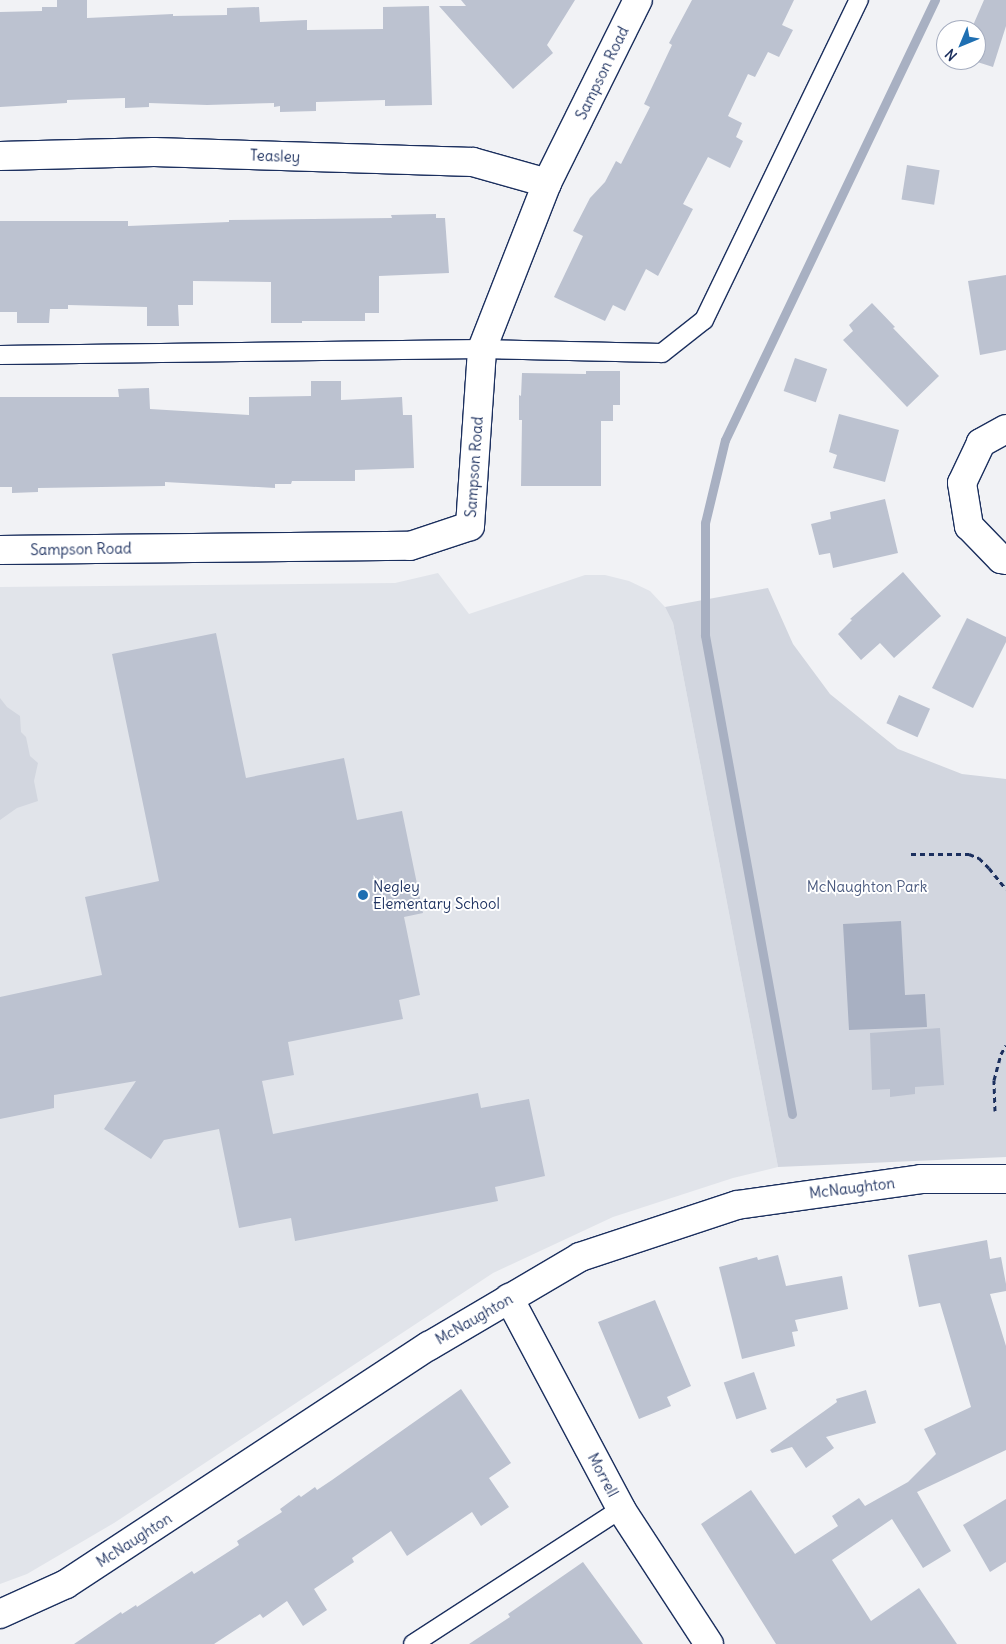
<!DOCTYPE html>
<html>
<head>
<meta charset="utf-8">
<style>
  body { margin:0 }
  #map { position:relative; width:1006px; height:1644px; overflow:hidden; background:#f1f2f5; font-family:Delius,sans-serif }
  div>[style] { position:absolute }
  .built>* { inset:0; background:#e1e4ea }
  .green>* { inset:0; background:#d2d6df }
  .water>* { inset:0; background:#a8b0c2 }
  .stream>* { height:9px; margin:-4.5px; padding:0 4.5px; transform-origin:4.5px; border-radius:4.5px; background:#a8b0c2 }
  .building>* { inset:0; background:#bcc2d0; transform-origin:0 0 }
  .path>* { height:3px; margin-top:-1.5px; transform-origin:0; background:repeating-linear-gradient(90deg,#1b2f5e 0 5px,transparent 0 9px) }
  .roads { filter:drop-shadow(1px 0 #1b2f5e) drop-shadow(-1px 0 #1b2f5e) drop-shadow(0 1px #1b2f5e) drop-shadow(0 -1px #1b2f5e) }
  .lane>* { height:18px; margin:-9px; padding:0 9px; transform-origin:9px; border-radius:9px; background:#fff }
  .street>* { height:28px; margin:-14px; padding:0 14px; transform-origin:14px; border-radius:14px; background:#fff }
  .dots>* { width:14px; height:14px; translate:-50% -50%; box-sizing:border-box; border:2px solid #fff; border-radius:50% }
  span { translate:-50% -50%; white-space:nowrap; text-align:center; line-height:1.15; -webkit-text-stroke:4px #fff; paint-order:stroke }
  .street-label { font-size:15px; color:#1b2f5e }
  .poi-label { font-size:15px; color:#1b2f5e }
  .left { translate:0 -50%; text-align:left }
  .park-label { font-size:15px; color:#49597e }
  .north { position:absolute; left:936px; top:20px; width:50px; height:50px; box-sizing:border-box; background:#fff; border:1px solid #a4acbf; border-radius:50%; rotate:225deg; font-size:14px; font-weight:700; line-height:20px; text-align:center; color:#1b2f5e }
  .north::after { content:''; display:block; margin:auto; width:18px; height:22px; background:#1f6fb2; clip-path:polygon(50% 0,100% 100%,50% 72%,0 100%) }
</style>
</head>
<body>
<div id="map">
  <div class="built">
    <i style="clip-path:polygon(438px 573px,469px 614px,585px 575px,605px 575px,629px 581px,650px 591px,665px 607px,673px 623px,778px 1167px,733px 1178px,613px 1217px,493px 1273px,114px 1523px,27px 1574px,0 1584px,0 587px,395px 583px)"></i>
  </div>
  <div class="green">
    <i style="clip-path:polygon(768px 588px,793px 644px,830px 694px,898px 749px,962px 774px,1006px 779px,1006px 1157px,778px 1167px,673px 623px,665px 607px)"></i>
    <i style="clip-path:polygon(0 698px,7px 707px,20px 716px,21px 732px,26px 737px,30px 756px,38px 763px,34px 781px,38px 801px,17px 808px,0 820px)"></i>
  </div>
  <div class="water">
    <i style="clip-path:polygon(901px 921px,905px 995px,925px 994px,927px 1027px,849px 1030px,843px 924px)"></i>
  </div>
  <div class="stream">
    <i style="left:792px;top:1114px;width:487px;rotate:-100.3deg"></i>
    <i style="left:705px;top:635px;width:112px;rotate:-90deg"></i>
    <i style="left:705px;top:523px;width:85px;rotate:-76.5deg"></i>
    <i style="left:725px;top:440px;width:488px;rotate:-64.5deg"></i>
  </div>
  <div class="building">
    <i style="clip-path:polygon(57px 0,87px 0,87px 18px,173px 14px,173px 16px,227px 15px,227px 8px,259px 7px,260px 22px,307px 20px,307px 30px,383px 29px,383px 7px,429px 6px,432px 105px,385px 106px,385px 100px,316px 102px,316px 111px,280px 112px,280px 106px,274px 107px,274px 103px,207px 105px,149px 103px,149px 107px,125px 108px,125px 98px,67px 100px,67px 103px,0 107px,0 12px,42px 11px,42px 7px,57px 7px)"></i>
    <i style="clip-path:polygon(461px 0,575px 0,547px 45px,553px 53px,513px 89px,439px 6px,466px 6px)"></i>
    <i style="clip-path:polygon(692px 0,794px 0,782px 25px,793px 30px,779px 57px,768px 52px,755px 77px,748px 74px,728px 116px,742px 123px,736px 137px,743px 141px,730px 168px,708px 157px,683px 204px,693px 209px,658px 276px,646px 269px,625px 311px,613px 305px,605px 321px,554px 297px,583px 236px,573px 231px,590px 198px,605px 182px,616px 161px,621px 164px,650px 107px,644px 104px,672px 45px,669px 43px)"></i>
    <i style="clip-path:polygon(984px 0,1006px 0,1006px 26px,993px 67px,971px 60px,976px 60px,976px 30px,971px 30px)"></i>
    <i style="left:907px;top:165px;width:33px;height:35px;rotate:9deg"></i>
    <i style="clip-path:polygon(436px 214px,436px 218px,445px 218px,449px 273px,379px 276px,379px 313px,365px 313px,365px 321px,302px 321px,302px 323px,271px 323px,271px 282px,193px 281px,193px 305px,178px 305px,179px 326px,147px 326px,147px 307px,68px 305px,68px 309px,50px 309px,49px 323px,17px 323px,17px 312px,0 312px,0 221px,128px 221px,128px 226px,229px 222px,229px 220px,392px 218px,391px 215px)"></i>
    <i style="clip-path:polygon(1006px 275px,1006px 350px,980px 355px,968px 281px)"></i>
    <i style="clip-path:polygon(872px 303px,895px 327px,893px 328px,939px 376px,907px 407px,843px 340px,853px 331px,849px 325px)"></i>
    <i style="left:795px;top:358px;width:34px;height:35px;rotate:19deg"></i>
    <i style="clip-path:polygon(586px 371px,620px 371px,620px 405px,613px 405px,613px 421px,601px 421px,601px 486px,521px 486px,522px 420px,519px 420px,519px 395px,521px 396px,522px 373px,586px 374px)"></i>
    <i style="clip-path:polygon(311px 381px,341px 381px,341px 400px,402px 397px,403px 415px,412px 415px,414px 468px,355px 470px,355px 481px,292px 481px,291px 484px,275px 484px,275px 488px,165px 482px,165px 486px,38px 488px,38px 492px,12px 493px,12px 487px,0 487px,0 397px,119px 397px,118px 389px,149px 388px,150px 409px,249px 415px,249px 397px,311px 396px)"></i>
    <i style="clip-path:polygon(839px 414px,899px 430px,885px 482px,833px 468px,837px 455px,829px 452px)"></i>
    <i style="clip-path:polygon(885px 499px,898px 553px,833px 568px,830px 553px,819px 555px,811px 524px,831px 519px,830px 512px)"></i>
    <i style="clip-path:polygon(903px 572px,941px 616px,894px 658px,880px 643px,861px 660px,838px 634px,852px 620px,850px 619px)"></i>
    <i style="clip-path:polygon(967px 618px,1006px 637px,1006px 642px,973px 708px,932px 688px)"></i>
    <i style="clip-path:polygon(216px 633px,246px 778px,344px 758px,357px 820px,402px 811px,423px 913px,404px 917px,420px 995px,399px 1000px,403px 1019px,288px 1042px,294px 1075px,262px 1081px,273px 1134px,478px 1093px,481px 1108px,529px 1099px,545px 1176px,495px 1187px,498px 1201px,295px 1241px,291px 1218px,239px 1228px,219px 1129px,164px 1140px,151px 1159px,104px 1129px,136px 1081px,54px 1095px,54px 1108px,0 1119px,0 997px,102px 975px,85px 897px,159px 881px,112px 654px)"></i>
    <i style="left:899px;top:695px;width:34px;height:31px;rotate:24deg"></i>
    <i style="clip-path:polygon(940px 1028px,944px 1085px,915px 1087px,915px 1094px,890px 1097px,890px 1089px,872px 1090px,870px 1033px)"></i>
    <i style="clip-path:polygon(987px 1240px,990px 1259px,1001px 1257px,1006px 1284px,1006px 1291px,990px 1294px,1006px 1346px,1006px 1450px,917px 1492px,951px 1551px,923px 1568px,892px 1519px,832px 1560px,871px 1621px,919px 1588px,957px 1644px,776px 1644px,701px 1524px,751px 1490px,795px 1554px,838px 1526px,832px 1516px,859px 1498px,865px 1506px,908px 1482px,936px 1454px,924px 1429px,971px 1407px,940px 1303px,919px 1307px,908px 1255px)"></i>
    <i style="clip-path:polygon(778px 1255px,786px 1286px,842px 1276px,848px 1309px,795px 1320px,798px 1331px,792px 1332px,795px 1346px,742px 1359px,719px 1267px,757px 1257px,758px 1260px)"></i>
    <i style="clip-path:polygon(655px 1300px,691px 1386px,667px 1397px,671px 1406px,639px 1419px,598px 1322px)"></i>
    <i style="left:754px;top:1372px;width:39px;height:32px;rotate:71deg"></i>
    <i style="clip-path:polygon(461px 1389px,511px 1463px,489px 1478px,509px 1507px,481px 1526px,472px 1512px,407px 1556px,391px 1531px,352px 1558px,354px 1562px,314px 1589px,327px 1610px,303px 1626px,287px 1601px,263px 1618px,260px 1614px,214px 1644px,74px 1644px,121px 1612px,122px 1614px,136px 1605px,137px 1607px,192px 1571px,194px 1574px,239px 1545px,237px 1541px,282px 1512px,280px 1509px,299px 1495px,301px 1497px,315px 1487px,317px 1490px,332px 1480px)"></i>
    <i style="clip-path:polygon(866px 1390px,876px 1423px,826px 1437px,834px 1448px,806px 1468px,792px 1447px,772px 1453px,770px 1450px,837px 1402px,836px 1399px)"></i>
    <i style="clip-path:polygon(1006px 1499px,1006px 1562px,990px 1572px,963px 1525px)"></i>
    <i style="clip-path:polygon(583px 1562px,643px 1644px,469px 1644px,510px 1617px,508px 1614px)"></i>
  </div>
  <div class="path">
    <i style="left:911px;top:854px;width:58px"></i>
    <i style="left:969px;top:854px;width:11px;rotate:22deg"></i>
    <i style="left:979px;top:858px;width:14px;rotate:45deg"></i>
    <i style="left:989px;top:868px;width:27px;rotate:51deg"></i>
    <i style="left:995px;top:1111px;width:31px;rotate:-92deg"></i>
    <i style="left:994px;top:1080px;width:27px;rotate:-75deg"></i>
    <i style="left:1001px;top:1054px;width:10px;rotate:-61deg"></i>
  </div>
  <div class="roads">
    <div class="lane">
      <i style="left:0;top:355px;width:482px;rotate:-0.7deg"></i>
      <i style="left:482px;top:349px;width:180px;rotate:1.3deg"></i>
      <i style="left:662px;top:353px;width:53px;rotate:-38.2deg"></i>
      <i style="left:704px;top:320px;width:356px;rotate:-64.2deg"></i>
      <i style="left:413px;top:1644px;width:248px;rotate:-33deg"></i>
    </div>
    <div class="street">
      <i style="left:0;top:156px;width:154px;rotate:-1.5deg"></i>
      <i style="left:154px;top:152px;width:319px;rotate:1.8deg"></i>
      <i style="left:473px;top:162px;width:77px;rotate:15.8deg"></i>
      <i style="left:1006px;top:429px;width:29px;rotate:151deg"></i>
      <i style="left:981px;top:443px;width:44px;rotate:115.4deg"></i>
      <i style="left:962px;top:483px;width:44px;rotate:80.8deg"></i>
      <i style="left:969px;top:526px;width:46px;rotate:45.9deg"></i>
      <i style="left:1001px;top:559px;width:5px;rotate:11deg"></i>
      <i style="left:0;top:550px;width:410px;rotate:-0.6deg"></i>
      <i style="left:410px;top:546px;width:63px;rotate:-18.4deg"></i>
      <i style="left:470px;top:526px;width:177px;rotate:-86.1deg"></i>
      <i style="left:482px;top:349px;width:178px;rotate:-68.6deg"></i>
      <i style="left:547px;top:183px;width:204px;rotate:-63.6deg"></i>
      <i style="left:509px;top:1298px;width:239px;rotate:62deg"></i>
      <i style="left:621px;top:1509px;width:161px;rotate:56.9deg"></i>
      <i style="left:0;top:1614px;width:72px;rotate:-24.4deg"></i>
      <i style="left:66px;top:1584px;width:434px;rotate:-33.3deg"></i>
      <i style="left:429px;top:1346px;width:175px;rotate:-30.5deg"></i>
      <i style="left:580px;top:1257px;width:165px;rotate:-18.3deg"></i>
      <i style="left:737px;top:1205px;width:186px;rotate:-8deg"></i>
      <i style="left:921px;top:1179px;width:85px"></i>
    </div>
  </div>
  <div class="dots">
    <i style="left:363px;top:895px;background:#1f6fb2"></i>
  </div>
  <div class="street-label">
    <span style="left:602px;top:73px;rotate:-64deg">Sampson Road</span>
    <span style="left:275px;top:156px;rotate:2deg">Teasley</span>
    <span style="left:474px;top:467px;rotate:-86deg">Sampson Road</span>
    <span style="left:81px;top:549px;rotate:-1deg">Sampson Road</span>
    <span style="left:852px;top:1188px;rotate:-7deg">McNaughton</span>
    <span style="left:474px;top:1319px;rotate:-30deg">McNaughton</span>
    <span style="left:603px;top:1475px;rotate:62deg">Morrell</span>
    <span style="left:134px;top:1540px;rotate:-33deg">McNaughton</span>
  </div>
  <div class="poi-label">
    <span class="left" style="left:373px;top:895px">Negley<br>Elementary School</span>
  </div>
  <div class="park-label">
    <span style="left:867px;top:887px">McNaughton Park</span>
  </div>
  <div class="north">N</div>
</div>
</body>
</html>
